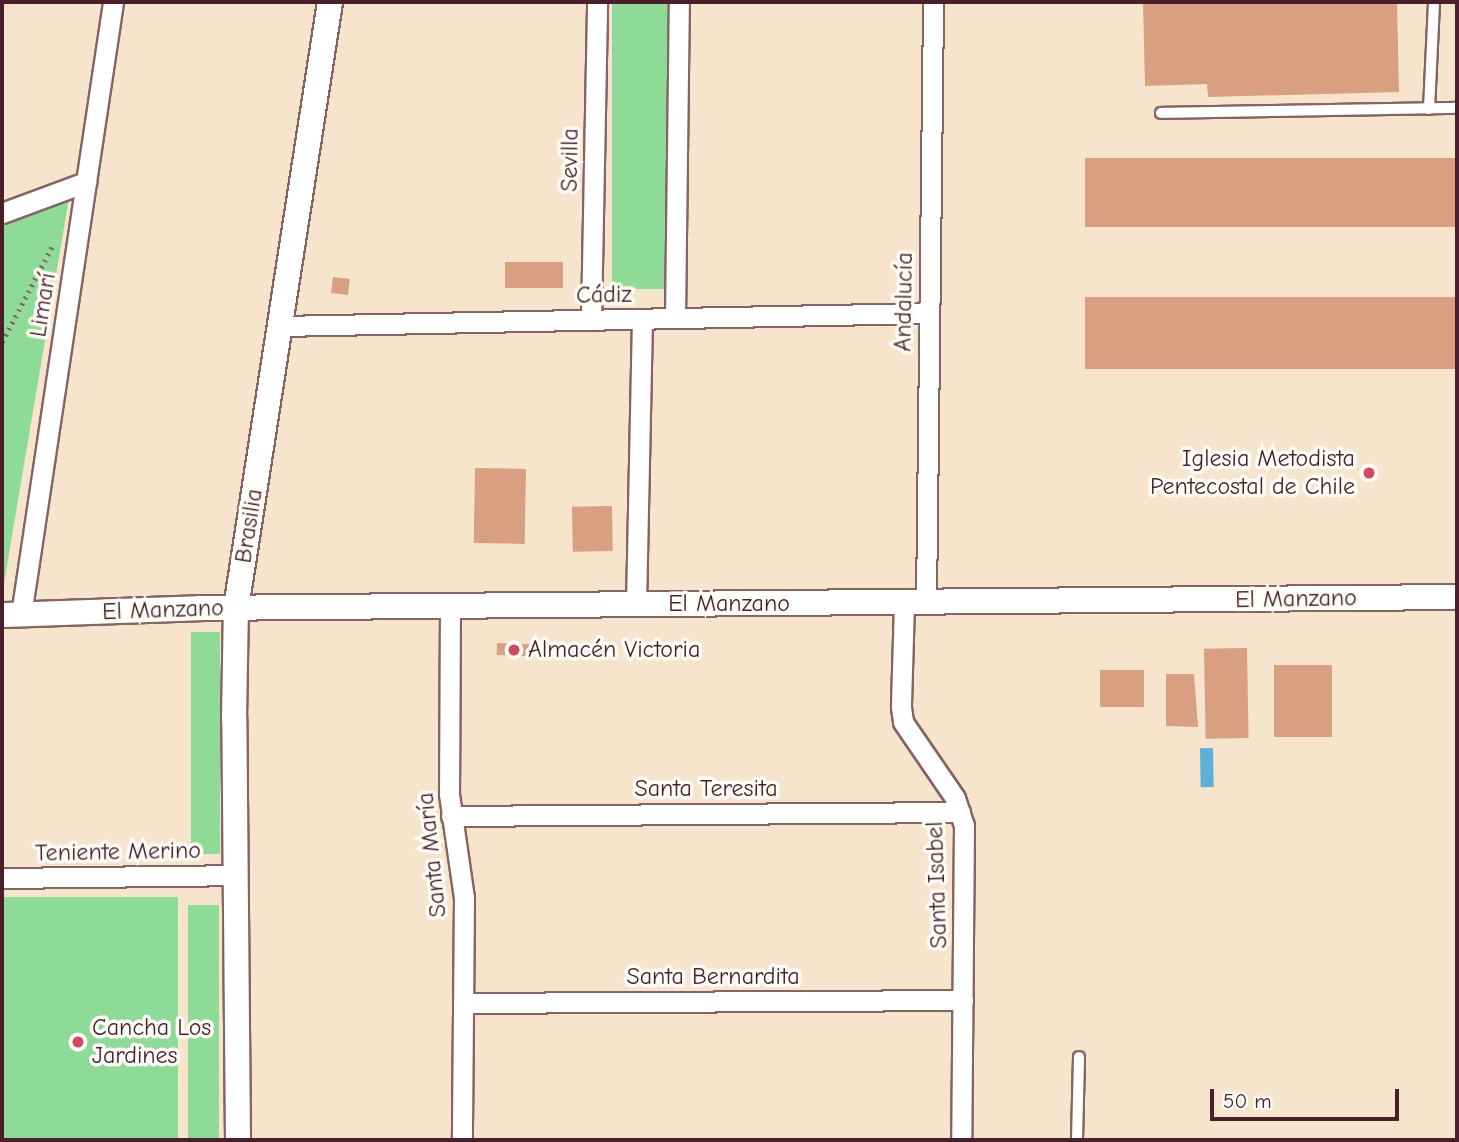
<!DOCTYPE html>
<html>
<head>
<meta charset="utf-8">
<style>
  body { margin:0 }
  #map { position:relative; width:1459px; height:1142px; overflow:hidden; background:#f6e4cd; font-family:"Comic Neue",sans-serif }
  div>[style] { position:absolute }
  .green>* { inset:0; background:#8edb98; transform-origin:0 0 }
  .water>* { inset:0; background:#5bb1d7; transform-origin:0 0 }
  .building>* { inset:0; background:#d8a081; transform-origin:0 0 }
  .path>* { height:4.5px; margin-top:-2.25px; transform-origin:0; background:repeating-linear-gradient(90deg,#866464 0 2px,transparent 0 7px) }
  .roads { filter:drop-shadow(2px 0 #866464) drop-shadow(-2px 0 #866464) drop-shadow(0 2px #866464) drop-shadow(0 -2px #866464) }
  .service>* { height:10px; margin:-5px; padding:0 5px; transform-origin:5px; border-radius:5px; background:#fff }
  .minor>* { height:19px; margin:-9.5px; padding:0 9.5px; transform-origin:9.5px; border-radius:9.5px; background:#fff }
  .tertiary>* { height:24px; margin:-12px; padding:0 12px; transform-origin:12px; border-radius:12px; background:#fff }
  .dots>* { width:19px; height:19px; translate:-50% -50%; box-sizing:border-box; border:4px solid #fdfcf7; border-radius:50% }
  span { translate:-50% -50%; white-space:nowrap; text-align:center; line-height:1.15; -webkit-text-stroke:7px #fdfcf7; paint-order:stroke }
  .street-label { font-size:24px; color:#4a1f2b }
  .poi-label { font-size:24px; color:#4a1f2b }
  .right { translate:-100% -50%; text-align:right }
  .left { translate:0 -50%; text-align:left }
  .frame { position:absolute; inset:0; border:4px solid #4a1f2b; pointer-events:none }
  .scale { position:absolute; left:1210px; top:1089px; width:189px; height:32px; box-sizing:border-box; border:4px solid #4a1f2b; border-top:0; padding-left:9px; font-size:21px; line-height:24px; white-space:nowrap; color:#4a1f2b; -webkit-text-stroke:5px #fdfcf7; paint-order:stroke }
</style>
</head>
<body>
<div id="map">
  <div class="green">
    <i style="left:612px;top:2px;width:56px;height:287px"></i>
    <i style="clip-path:polygon(69px 198px,3px 589px,2px 589px,2px 222px)"></i>
    <i style="left:191px;top:632px;width:29px;height:222px"></i>
    <i style="left:178px;top:897px;width:243px;height:176px;rotate:90deg"></i>
    <i style="left:188px;top:905px;width:31px;height:235px"></i>
  </div>
  <div class="water">
    <i style="left:1213px;top:748px;width:39px;height:13px;rotate:89deg"></i>
  </div>
  <div class="building">
    <i style="clip-path:polygon(1143px 2px,1397px 2px,1399px 92px,1208px 97px,1207px 84px,1145px 86px)"></i>
    <i style="left:1457px;top:158px;width:69px;height:372px;rotate:90deg"></i>
    <i style="left:505px;top:262px;width:58px;height:26px"></i>
    <i style="left:333px;top:277px;width:17px;height:16px;rotate:7deg"></i>
    <i style="left:1457px;top:297px;width:72px;height:372px;rotate:90deg"></i>
    <i style="left:475px;top:468px;width:51px;height:75px;rotate:1deg"></i>
    <i style="left:612px;top:506px;width:45px;height:40px;rotate:89deg"></i>
    <i style="left:497px;top:643px;width:34px;height:12px;rotate:2deg"></i>
    <i style="left:1247px;top:648px;width:90px;height:43px;rotate:89deg"></i>
    <i style="left:1274px;top:665px;width:58px;height:72px"></i>
    <i style="left:1100px;top:670px;width:44px;height:37px"></i>
    <i style="clip-path:polygon(1166px 674px,1194px 674px,1198px 727px,1166px 726px)"></i>
  </div>
  <div class="path">
    <i style="left:2px;top:342px;width:110px;rotate:-62.3deg"></i>
  </div>
  <div class="roads">
    <div class="service">
      <i style="left:1429px;top:109px;width:107px;rotate:-87.3deg"></i>
      <i style="left:1161px;top:113px;width:296px;rotate:-1deg"></i>
      <i style="left:1077px;top:1140px;width:83px;rotate:-88.6deg"></i>
    </div>
    <div class="minor">
      <i style="left:2px;top:213px;width:90px;rotate:-20.3deg"></i>
      <i style="left:675px;top:318px;width:316px;rotate:-89.3deg"></i>
      <i style="left:591px;top:320px;width:318px;rotate:-88.9deg"></i>
      <i style="left:280px;top:326px;width:649px;rotate:-1.15deg"></i>
      <i style="left:904px;top:603px;width:104px;rotate:91.7deg"></i>
      <i style="left:901px;top:707px;width:15px;rotate:82deg"></i>
      <i style="left:903px;top:722px;width:92px;rotate:55.6deg"></i>
      <i style="left:955px;top:798px;width:28px;rotate:72deg"></i>
      <i style="left:964px;top:825px;width:315px;rotate:90.5deg"></i>
      <i style="left:926px;top:603px;width:601px;rotate:-89.33deg"></i>
      <i style="left:636px;top:605px;width:286px;rotate:-88.8deg"></i>
      <i style="left:450px;top:606px;width:188px;rotate:90.3deg"></i>
      <i style="left:449px;top:794px;width:105px;rotate:81.8deg"></i>
      <i style="left:464px;top:898px;width:242px;rotate:90.5deg"></i>
      <i style="left:21px;top:615px;width:620px;rotate:-81.46deg"></i>
      <i style="left:451px;top:816px;width:509px;rotate:-0.45deg"></i>
      <i style="left:2px;top:878px;width:233px;rotate:-0.7deg"></i>
      <i style="left:463px;top:1003px;width:500px;rotate:-0.34deg"></i>
    </div>
    <div class="tertiary">
      <i style="left:2px;top:615px;width:198px;rotate:-2deg"></i>
      <i style="left:200px;top:608px;width:1257px;rotate:-0.5deg"></i>
      <i style="left:238px;top:1140px;width:421px;rotate:-90.5deg"></i>
      <i style="left:234px;top:719px;width:111px;rotate:-89deg"></i>
      <i style="left:236px;top:608px;width:613px;rotate:-81.18deg"></i>
    </div>
  </div>
  <div class="dots">
    <i style="left:1369px;top:473px;background:#d1495b"></i>
    <i style="left:514px;top:650px;background:#d1495b"></i>
    <i style="left:78px;top:1042px;background:#d1495b"></i>
  </div>
  <div class="street-label">
    <span style="left:570px;top:160px;rotate:-89deg">Sevilla</span>
    <span style="left:604px;top:295px;rotate:-1deg">Cádiz</span>
    <span style="left:904px;top:302px;rotate:-89deg">Andalucía</span>
    <span style="left:43px;top:305px;rotate:-81deg">Limarí</span>
    <span style="left:249px;top:526px;rotate:-81deg">Brasilia</span>
    <span style="left:1296px;top:599px;rotate:-1deg">El Manzano</span>
    <span style="left:729px;top:604px">El Manzano</span>
    <span style="left:163px;top:610px;rotate:-2deg">El Manzano</span>
    <span style="left:706px;top:789px">Santa Teresita</span>
    <span style="left:118px;top:852px;rotate:-1deg">Teniente Merino</span>
    <span style="left:432px;top:855px;rotate:-96deg">Santa María</span>
    <span style="left:937px;top:885px;rotate:-92deg">Santa Isabel</span>
    <span style="left:713px;top:977px">Santa Bernardita</span>
  </div>
  <div class="poi-label">
    <span class="right" style="left:1355px;top:473px">Iglesia Metodista<br>Pentecostal de Chile</span>
    <span class="left" style="left:528px;top:650px">Almacén Victoria</span>
    <span class="left" style="left:92px;top:1042px">Cancha Los<br>Jardines</span>
  </div>
  <div class="frame"></div>
  <div class="scale">50 m</div>
</div>
</body>
</html>
